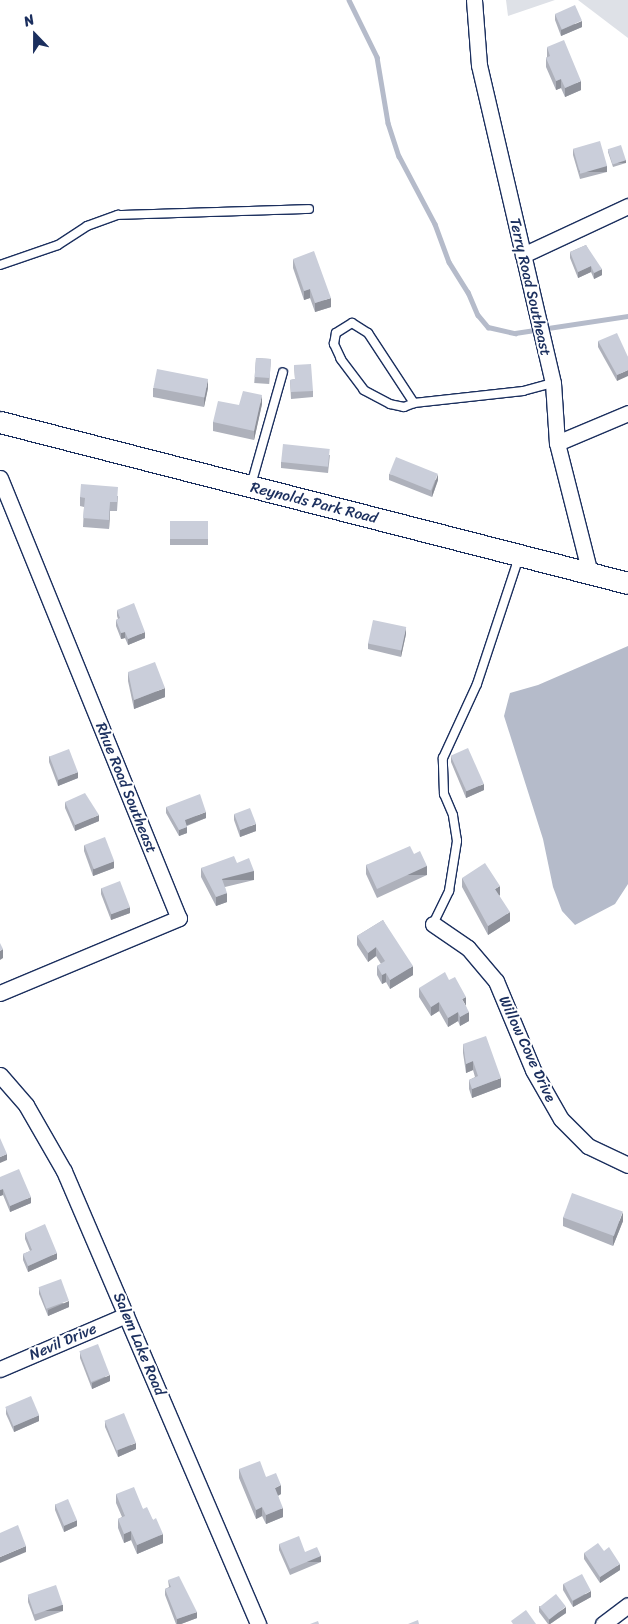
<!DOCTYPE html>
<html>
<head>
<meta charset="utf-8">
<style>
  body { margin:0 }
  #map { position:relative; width:628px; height:1624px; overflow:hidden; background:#fff; font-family:Sriracha,sans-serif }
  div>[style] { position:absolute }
  .green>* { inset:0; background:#dee1e7 }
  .water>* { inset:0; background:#b5bbca }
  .stream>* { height:4.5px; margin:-2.25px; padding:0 2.25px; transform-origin:2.25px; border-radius:2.25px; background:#b5bbca }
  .roads { filter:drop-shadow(1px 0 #1b2f5e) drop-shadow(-1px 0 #1b2f5e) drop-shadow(0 1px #1b2f5e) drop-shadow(0 -1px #1b2f5e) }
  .service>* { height:8px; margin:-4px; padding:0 4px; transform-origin:4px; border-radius:4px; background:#fff }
  .minor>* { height:15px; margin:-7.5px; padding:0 7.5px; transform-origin:7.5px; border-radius:7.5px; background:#fff }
  .secondary>* { height:21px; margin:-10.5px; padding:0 10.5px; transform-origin:10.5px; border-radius:10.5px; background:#fff }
  .wall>* { inset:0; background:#aeb1bb; transform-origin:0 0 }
  .shaded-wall>* { inset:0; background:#8d9099; transform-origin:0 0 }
  .building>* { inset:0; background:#caceda; transform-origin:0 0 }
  span { translate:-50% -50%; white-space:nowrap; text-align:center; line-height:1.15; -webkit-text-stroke:4px #fff; paint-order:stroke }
  .street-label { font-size:15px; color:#1b2f5e }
  .north { position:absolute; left:10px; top:10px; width:50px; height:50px; -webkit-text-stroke:4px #fff; paint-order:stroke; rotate:338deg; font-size:14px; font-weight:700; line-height:20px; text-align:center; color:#1b2f5e }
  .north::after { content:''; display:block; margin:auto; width:18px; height:22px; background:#1b2f5e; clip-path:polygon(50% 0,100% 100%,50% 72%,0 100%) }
</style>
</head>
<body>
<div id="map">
  <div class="green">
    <i style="clip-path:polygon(506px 0,555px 0,508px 16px)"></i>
    <i style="clip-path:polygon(578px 0,628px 0,628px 38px)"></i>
  </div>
  <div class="water">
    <i style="clip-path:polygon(628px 646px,628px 884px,615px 904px,575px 925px,562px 911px,553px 887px,543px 839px,504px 716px,510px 693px,538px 685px)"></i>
  </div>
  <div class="stream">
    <i style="left:349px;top:0;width:64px;rotate:63.8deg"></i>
    <i style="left:377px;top:57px;width:67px;rotate:80.5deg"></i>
    <i style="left:388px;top:123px;width:35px;rotate:72deg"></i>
    <i style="left:399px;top:156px;width:77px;rotate:62.1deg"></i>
    <i style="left:435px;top:224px;width:40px;rotate:69.8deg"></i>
    <i style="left:449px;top:262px;width:36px;rotate:58deg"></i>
    <i style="left:468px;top:292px;width:25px;rotate:67deg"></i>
    <i style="left:478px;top:315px;width:16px;rotate:50deg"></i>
    <i style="left:488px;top:327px;width:28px;rotate:13deg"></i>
    <i style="left:515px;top:333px;width:114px;rotate:-8.6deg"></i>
  </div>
  <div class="roads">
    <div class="service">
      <i style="left:0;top:265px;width:61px;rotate:-19deg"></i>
      <i style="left:58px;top:245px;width:35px;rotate:-33deg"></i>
      <i style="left:87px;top:226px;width:33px;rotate:-20deg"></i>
      <i style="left:118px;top:215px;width:191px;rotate:-1.8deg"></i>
      <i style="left:352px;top:323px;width:19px;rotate:32deg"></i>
      <i style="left:368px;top:333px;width:84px;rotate:56.7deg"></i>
      <i style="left:414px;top:403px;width:11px;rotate:158deg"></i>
      <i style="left:404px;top:407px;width:14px;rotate:-168deg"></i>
      <i style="left:390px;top:404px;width:30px;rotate:-152deg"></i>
      <i style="left:364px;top:390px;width:39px;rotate:-127deg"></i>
      <i style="left:341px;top:359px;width:17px;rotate:-115deg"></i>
      <i style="left:334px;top:344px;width:11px;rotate:-80deg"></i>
      <i style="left:336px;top:333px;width:19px;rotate:-32deg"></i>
      <i style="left:414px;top:403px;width:110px;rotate:-6.3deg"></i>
      <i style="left:523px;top:391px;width:31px;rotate:-15deg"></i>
      <i style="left:251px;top:485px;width:117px;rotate:-74.2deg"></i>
      <i style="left:433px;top:924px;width:37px;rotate:-64deg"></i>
      <i style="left:449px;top:891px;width:51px;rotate:-80.9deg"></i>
      <i style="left:457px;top:841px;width:26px;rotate:-99deg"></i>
      <i style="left:453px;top:815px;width:23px;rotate:-113deg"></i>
      <i style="left:444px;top:794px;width:36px;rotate:-92deg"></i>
      <i style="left:443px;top:758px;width:81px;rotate:-65.3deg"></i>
      <i style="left:477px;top:684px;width:134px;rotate:-71.7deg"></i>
    </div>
    <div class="minor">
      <i style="left:474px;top:0;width:65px;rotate:85.6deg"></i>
      <i style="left:479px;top:65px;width:326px;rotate:76.9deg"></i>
      <i style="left:553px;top:383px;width:60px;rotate:86.2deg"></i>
      <i style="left:557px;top:443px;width:134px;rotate:75.8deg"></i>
      <i style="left:523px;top:255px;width:116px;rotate:-25deg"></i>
      <i style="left:557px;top:443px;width:77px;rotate:-22.9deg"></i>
      <i style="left:0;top:478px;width:475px;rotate:67.9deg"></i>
      <i style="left:179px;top:918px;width:194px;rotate:157.3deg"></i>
      <i style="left:433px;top:924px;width:42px;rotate:34.4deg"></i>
      <i style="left:468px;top:948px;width:43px;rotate:49.7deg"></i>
      <i style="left:496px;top:981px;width:96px;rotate:67.4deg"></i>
      <i style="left:533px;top:1070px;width:56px;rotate:60.3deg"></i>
      <i style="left:561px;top:1119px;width:38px;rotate:45deg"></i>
      <i style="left:588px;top:1146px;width:44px;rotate:25.4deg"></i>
      <i style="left:0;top:1075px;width:40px;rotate:49deg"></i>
      <i style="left:26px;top:1105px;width:76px;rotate:60.1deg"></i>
      <i style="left:64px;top:1171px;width:493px;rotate:66.8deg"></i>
      <i style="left:0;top:1369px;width:137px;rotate:-23.2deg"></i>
      <i style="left:603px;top:1624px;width:31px;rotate:-37deg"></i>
    </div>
    <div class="secondary">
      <i style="left:0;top:422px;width:648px;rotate:14.38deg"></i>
    </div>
  </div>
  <div class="wall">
    <i style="clip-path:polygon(555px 14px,582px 27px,561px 36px,555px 20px)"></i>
    <i style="clip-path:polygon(547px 47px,581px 90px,565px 97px,561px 88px,556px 90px,546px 67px,546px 58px,547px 57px)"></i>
    <i style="clip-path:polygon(573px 149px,607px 172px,580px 179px,573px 155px)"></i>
    <i style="clip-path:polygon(608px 149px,626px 163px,613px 167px,608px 152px)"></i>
    <i style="clip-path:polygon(586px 245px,602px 275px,594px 279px,591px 272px,578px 278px,570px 258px,570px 252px)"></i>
    <i style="clip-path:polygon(293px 259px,331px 307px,315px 312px,310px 298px,304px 300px,293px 268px)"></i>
    <i style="clip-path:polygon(598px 341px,628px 357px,617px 381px,598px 347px)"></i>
    <i style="left:256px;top:358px;width:15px;height:25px;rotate:4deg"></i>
    <i style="clip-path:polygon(294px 365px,313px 391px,313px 397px,291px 399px,290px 380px,295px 379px)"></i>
    <i style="clip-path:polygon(153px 388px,208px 388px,204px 407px,153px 397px)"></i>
    <i style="clip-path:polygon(262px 404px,254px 440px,213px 431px,213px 422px,239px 405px)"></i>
    <i style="clip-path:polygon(330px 455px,328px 473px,281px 468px,281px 462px)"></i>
    <i style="clip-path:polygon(389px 474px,438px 480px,432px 497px,389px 480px)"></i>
    <i style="clip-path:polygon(118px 496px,117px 511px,110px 511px,109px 529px,83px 527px,84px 507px,80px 506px,80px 497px)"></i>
    <i style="left:170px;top:521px;width:38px;height:24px"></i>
    <i style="clip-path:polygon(117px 610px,145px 638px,128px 645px,125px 638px,121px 639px,116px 626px,116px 620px,118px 619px,117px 616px)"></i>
    <i style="clip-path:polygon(406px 634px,401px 657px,368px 649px,368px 643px)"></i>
    <i style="clip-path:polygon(128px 672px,165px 697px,134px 709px,128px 681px)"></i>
    <i style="clip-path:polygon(49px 756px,78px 778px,58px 786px,49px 762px)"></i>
    <i style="clip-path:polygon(451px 756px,484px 790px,466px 798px,451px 762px)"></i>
    <i style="clip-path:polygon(65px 802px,99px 821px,75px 831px,65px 808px)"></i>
    <i style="clip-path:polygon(166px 807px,206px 818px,187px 826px,187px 833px,179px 836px,166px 813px)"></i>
    <i style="clip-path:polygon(234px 814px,256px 831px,240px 837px,234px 820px)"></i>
    <i style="clip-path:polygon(84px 845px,114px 868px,93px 876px,84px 851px)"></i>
    <i style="clip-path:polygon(414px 854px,427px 875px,377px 898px,366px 874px,366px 865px)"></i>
    <i style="clip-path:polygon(237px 863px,254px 880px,225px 887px,227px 902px,216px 906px,201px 877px,201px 868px)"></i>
    <i style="clip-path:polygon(462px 878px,500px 895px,499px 896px,510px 921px,488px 935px,462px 887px)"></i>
    <i style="clip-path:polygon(101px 888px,130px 913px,111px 920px,101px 894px)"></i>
    <i style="clip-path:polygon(383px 920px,413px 975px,390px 989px,386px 982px,382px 984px,377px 975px,377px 966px,381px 964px,376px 956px,368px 962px,357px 945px,357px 936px)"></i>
    <i style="clip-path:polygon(419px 988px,466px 1006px,469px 1021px,460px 1026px,458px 1021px,448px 1027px,439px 1011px,431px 1016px,419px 997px)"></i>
    <i style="clip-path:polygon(463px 1044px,501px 1087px,472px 1098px,469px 1089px,469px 1080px,475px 1077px,473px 1070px,466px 1073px,463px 1053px)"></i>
    <i style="clip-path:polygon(0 1177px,31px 1203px,10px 1212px,3px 1195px,0 1196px)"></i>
    <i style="clip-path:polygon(563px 1217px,623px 1221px,613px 1246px,563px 1226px)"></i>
    <i style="clip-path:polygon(25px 1233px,57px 1259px,28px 1272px,23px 1260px,23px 1254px,30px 1251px,25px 1239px)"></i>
    <i style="clip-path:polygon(39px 1288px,69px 1307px,48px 1316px,39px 1294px)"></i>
    <i style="clip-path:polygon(80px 1352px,110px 1381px,92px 1389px,80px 1358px)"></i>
    <i style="clip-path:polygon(6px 1408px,39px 1421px,14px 1432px,6px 1414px)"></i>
    <i style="clip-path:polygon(105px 1421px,136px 1449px,118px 1457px,105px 1427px)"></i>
    <i style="clip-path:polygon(239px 1469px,266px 1477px,281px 1494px,278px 1496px,283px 1517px,266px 1524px,262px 1516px,256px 1519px,239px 1478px)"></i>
    <i style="clip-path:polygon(116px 1494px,143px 1509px,153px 1520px,163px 1543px,137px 1554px,131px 1540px,124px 1543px,118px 1528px,118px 1519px,122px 1517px,116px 1503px)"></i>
    <i style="clip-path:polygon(55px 1504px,77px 1526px,64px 1532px,55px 1510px)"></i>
    <i style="clip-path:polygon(279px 1544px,305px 1552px,321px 1562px,290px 1575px,279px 1550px)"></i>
    <i style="clip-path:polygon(604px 1551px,620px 1570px,600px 1583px,584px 1559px,584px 1553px)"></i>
    <i style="clip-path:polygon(168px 1580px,197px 1618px,181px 1624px,176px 1624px,165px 1595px,165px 1589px,169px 1587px)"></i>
    <i style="clip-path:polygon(563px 1584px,591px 1597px,573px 1607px,563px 1590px)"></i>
    <i style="clip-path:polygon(28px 1596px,63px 1611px,35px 1621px,28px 1602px)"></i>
    <i style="clip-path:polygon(539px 1606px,566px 1613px,550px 1624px,548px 1624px,539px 1612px)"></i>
  </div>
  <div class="shaded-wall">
    <i style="clip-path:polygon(582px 21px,582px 27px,561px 36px,561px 30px)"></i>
    <i style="clip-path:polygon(561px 79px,561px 88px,556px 90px,556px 81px)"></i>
    <i style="clip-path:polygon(581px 81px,581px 90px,565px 97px,565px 88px)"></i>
    <i style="left:626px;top:160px;width:3px;height:14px;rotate:90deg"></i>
    <i style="left:607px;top:166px;width:6px;height:28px;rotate:90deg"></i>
    <i style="clip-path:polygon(591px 266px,591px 272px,578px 278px,578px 272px)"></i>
    <i style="clip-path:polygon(602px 269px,602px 275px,594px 279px,594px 273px)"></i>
    <i style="clip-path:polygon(310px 289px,310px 298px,304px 300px,304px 291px)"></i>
    <i style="clip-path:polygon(331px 298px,331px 307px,315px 312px,315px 303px)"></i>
    <i style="clip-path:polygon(628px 370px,628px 376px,617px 381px,617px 375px)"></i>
    <i style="clip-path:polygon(208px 379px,208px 388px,204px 407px,204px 398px)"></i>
    <i style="clip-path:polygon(262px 395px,262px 404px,254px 440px,254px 431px)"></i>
    <i style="clip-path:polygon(438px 474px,438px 480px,432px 497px,432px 491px)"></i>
    <i style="clip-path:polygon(110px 502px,110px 511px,109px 529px,109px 520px)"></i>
    <i style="clip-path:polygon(406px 627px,406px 634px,401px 657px,401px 650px)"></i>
    <i style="clip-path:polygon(125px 632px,125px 638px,121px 639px,121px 633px)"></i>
    <i style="clip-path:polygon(145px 632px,145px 638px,128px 645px,128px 639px)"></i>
    <i style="clip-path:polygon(165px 688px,165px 697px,134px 709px,134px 700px)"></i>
    <i style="clip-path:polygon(78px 772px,78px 778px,58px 786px,58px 780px)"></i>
    <i style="clip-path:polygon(484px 784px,484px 790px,466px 798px,466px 791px)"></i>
    <i style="clip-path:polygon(206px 812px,206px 818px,185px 826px,185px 820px)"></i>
    <i style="clip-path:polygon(99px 815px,99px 821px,75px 831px,75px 825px)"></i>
    <i style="clip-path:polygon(256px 824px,256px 831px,240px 837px,240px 830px)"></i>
    <i style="clip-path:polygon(187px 827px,187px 833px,179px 836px,179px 830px)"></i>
    <i style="clip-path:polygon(114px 861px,114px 868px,93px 876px,93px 869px)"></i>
    <i style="left:427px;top:866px;width:9px;height:55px;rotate:90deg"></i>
    <i style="left:254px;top:871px;width:9px;height:33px;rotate:90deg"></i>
    <i style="clip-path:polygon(500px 886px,500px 895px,495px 898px,495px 889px)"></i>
    <i style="clip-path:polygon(227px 893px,227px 902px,216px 906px,216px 897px)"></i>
    <i style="clip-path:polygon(130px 907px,130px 913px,111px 920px,111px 914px)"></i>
    <i style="clip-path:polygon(510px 912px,510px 921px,488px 935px,488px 926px)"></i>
    <i style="clip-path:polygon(376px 947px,376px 956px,368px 962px,368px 953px)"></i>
    <i style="clip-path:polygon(3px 949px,3px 958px,0 960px,0 951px)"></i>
    <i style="clip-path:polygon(413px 966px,413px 975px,390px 989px,390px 980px)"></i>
    <i style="clip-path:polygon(386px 973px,386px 982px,382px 984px,382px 975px)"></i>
    <i style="clip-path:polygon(466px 997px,466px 1006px,462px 999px)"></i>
    <i style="clip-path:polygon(439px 1002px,439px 1011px,431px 1016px,431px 1007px)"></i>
    <i style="clip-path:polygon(458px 1012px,458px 1021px,448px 1027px,448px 1018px)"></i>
    <i style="clip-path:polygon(469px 1012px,469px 1021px,460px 1026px,460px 1017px)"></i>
    <i style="clip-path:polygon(473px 1061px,473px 1070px,466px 1073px,466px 1064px)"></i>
    <i style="clip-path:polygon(501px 1078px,501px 1087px,472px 1098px,472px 1089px)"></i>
    <i style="clip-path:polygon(7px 1154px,7px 1160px,0 1163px,0 1157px)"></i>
    <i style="clip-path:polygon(3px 1189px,3px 1195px,0 1196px,0 1190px)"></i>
    <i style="clip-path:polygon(31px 1197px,31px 1203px,10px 1212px,10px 1206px)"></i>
    <i style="clip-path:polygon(623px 1212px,623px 1221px,613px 1246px,613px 1237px)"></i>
    <i style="clip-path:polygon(57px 1253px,57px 1259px,28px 1272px,28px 1266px)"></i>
    <i style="clip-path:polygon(69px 1301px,69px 1307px,48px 1316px,48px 1310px)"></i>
    <i style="clip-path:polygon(110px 1375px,110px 1381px,92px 1389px,92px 1383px)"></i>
    <i style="clip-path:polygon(39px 1415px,39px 1421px,14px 1432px,14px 1426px)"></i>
    <i style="clip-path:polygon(136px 1443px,136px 1449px,118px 1457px,118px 1450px)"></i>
    <i style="clip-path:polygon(281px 1485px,281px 1494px,275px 1497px,275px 1488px)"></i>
    <i style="clip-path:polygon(262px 1507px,262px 1516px,256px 1519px,256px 1510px)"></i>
    <i style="clip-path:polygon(283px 1508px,283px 1517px,266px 1524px,266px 1515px)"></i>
    <i style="clip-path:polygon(77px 1520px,77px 1526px,64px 1532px,64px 1526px)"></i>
    <i style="clip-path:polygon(131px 1531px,131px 1540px,124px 1543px,124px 1534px)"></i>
    <i style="clip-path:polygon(163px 1534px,163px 1543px,137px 1554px,137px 1545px)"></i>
    <i style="clip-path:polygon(26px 1546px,26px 1552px,0 1563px,0 1557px)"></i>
    <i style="left:321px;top:1556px;width:6px;height:34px;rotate:90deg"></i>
    <i style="clip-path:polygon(620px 1564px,620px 1570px,600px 1583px,600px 1577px)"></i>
    <i style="clip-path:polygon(591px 1591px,591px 1597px,573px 1607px,573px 1601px)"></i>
    <i style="left:63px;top:1605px;width:6px;height:30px;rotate:90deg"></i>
    <i style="clip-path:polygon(566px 1607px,566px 1613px,550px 1624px,549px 1624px,549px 1619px)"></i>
    <i style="clip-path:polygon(197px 1612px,197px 1618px,181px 1624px,177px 1624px,177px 1619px)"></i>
  </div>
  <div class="building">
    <i style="left:575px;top:5px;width:17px;height:22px;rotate:66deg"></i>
    <i style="clip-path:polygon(564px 40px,581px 81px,565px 88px,561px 79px,556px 81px,546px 58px,550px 56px,547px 47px)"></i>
    <i style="left:600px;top:141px;width:26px;height:28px;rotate:74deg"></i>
    <i style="left:621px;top:145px;width:16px;height:14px;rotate:72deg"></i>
    <i style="clip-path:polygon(586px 245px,602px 269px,594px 273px,591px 266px,578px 272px,570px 252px)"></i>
    <i style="clip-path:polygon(314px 251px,331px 298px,315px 303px,310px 289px,304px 291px,293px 259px)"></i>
    <i style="clip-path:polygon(617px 333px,628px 357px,628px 370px,617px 375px,598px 341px)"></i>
    <i style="left:256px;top:358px;width:15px;height:19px;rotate:4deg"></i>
    <i style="clip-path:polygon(311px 364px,313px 391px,291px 392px,290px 380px,295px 379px,294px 365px)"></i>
    <i style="left:157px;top:369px;width:52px;height:19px;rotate:11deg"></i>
    <i style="clip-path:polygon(243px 391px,262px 395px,254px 431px,213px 422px,218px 401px,239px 405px)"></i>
    <i style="left:283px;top:444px;width:47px;height:18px;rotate:6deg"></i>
    <i style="left:396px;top:457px;width:45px;height:18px;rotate:22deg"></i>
    <i style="clip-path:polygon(81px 484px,118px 487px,117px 502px,110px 502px,109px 520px,83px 518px,85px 498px,80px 497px)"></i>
    <i style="left:170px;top:521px;width:38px;height:18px"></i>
    <i style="clip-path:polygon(134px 603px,145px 632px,128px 639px,125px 632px,121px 633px,116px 620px,120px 618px,117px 610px)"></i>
    <i style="left:373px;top:620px;width:34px;height:24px;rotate:12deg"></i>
    <i style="clip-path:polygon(155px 662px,165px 688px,134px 700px,128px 672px)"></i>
    <i style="left:468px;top:748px;width:39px;height:19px;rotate:66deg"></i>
    <i style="left:69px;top:749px;width:25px;height:21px;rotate:69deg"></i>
    <i style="clip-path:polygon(85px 793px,99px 815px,75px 825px,65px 802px)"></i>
    <i style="clip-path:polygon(200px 794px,206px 812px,185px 820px,187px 827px,179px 830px,166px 807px)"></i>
    <i style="left:250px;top:808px;width:17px;height:17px;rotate:69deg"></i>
    <i style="left:105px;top:837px;width:26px;height:22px;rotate:69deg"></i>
    <i style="clip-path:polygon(410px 846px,414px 854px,420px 851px,427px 866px,377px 889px,366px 865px)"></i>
    <i style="clip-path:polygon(234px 856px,237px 863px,249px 858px,254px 871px,222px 879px,227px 893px,216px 897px,201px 868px)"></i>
    <i style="clip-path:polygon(485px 863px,500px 886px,495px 889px,510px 912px,488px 926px,462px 878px)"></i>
    <i style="left:120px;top:881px;width:28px;height:20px;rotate:69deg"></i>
    <i style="clip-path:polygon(383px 920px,413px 966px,390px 980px,386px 973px,382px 975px,377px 966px,385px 961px,376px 947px,368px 953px,357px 936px)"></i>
    <i style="clip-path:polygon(0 943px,3px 949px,0 951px)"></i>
    <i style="clip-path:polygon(445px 972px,449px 980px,455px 977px,466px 997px,462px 999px,469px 1012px,460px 1017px,458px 1012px,448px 1018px,439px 1002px,431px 1007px,419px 988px)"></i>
    <i style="clip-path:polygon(486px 1036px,501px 1078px,472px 1089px,469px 1080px,478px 1076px,473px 1061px,466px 1064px,463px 1044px)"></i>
    <i style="clip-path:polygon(0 1138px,7px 1154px,0 1157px)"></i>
    <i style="clip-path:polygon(19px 1169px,31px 1197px,10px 1206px,3px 1189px,0 1190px,0 1177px)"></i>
    <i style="left:572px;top:1193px;width:54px;height:26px;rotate:20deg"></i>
    <i style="clip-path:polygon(45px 1224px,57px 1253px,28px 1266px,23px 1254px,32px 1250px,25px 1233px)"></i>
    <i style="left:61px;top:1279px;width:23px;height:24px;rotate:70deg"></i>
    <i style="left:98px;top:1344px;width:33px;height:20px;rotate:69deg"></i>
    <i style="left:31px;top:1396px;width:21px;height:28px;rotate:67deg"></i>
    <i style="left:124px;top:1413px;width:32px;height:21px;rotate:68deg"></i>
    <i style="clip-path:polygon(260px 1461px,266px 1477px,276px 1473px,281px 1485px,275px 1488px,283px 1508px,266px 1515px,262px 1507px,256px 1510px,239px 1469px)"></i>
    <i style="clip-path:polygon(134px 1487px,143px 1509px,147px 1507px,153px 1520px,156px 1518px,163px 1534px,137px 1545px,131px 1531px,124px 1534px,118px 1519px,125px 1516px,116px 1494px)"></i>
    <i style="left:68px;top:1499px;width:23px;height:14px;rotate:67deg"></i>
    <i style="clip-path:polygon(18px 1525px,26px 1546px,0 1557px,0 1533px)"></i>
    <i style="clip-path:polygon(299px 1536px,305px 1552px,317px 1547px,321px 1556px,290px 1569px,279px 1544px)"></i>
    <i style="clip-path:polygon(598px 1543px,604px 1551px,609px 1547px,620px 1564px,600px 1577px,584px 1553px)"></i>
    <i style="left:582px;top:1574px;width:19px;height:21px;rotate:62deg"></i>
    <i style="clip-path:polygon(179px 1576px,197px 1612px,177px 1619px,165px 1589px,171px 1587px,168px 1580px)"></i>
    <i style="left:56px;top:1585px;width:21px;height:30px;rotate:71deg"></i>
    <i style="left:556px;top:1594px;width:16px;height:21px;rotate:52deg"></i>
    <i style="clip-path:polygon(526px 1610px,536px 1624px,513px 1624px,511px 1621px)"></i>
    <i style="clip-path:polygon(418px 1620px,419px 1624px,408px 1624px)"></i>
    <i style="clip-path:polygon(318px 1621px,319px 1624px,310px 1624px)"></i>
  </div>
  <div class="street-label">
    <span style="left:530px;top:287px;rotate:77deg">Terry Road Southeast</span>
    <span style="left:314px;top:503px;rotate:14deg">Reynolds Park Road</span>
    <span style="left:126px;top:788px;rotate:68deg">Rhue Road Southeast</span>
    <span style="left:527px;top:1049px;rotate:65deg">Willow Cove Drive</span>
    <span style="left:63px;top:1342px;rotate:-23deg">Nevil Drive</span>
    <span style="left:139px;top:1344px;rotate:67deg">Salem Lake Road</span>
  </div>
  <div class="north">N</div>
</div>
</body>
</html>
